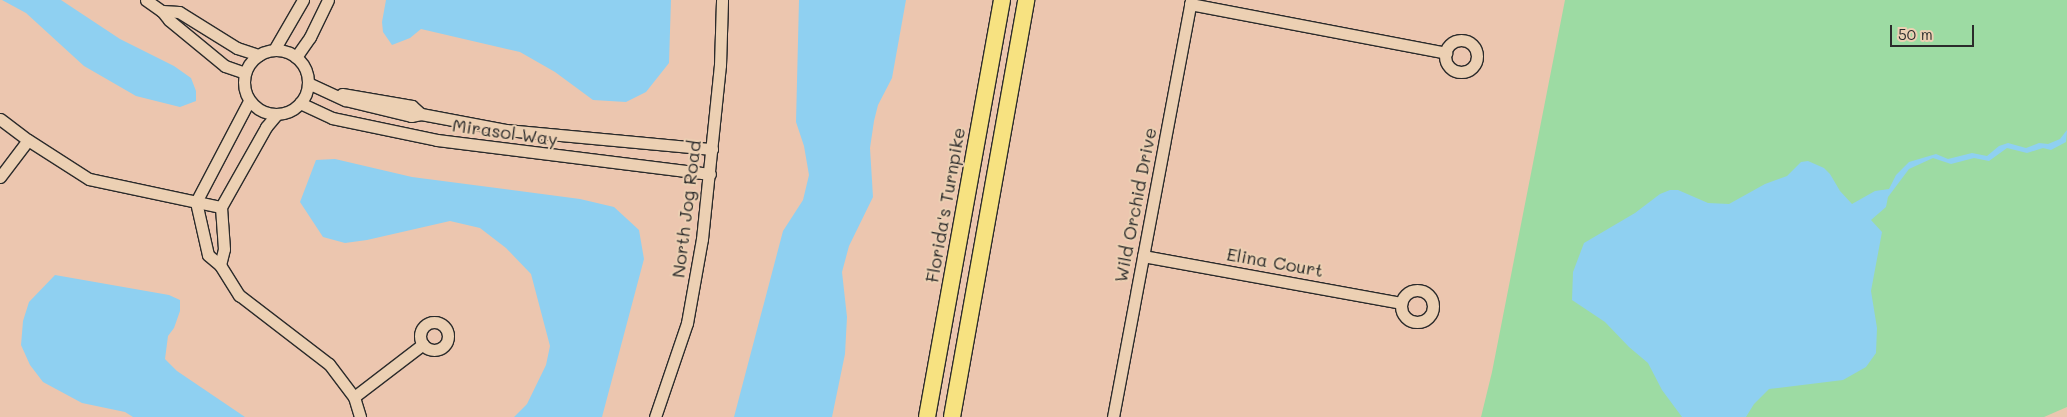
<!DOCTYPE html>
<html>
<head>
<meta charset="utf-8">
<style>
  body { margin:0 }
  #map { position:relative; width:2067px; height:417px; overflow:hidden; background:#ecc6af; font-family:Mali,sans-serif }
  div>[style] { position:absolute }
  .green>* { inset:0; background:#9ddba3 }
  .water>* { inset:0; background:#8fd0f1 }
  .roads { filter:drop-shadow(1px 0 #2b2b2b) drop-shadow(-1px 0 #2b2b2b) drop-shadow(0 1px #2b2b2b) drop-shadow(0 -1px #2b2b2b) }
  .minor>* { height:11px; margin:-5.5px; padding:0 5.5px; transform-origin:5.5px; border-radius:5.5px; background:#ecd0b3 }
  .minor>.ring { margin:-5.5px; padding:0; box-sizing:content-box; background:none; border:11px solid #ecd0b3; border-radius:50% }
  .highway>* { height:16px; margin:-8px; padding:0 8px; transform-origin:8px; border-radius:8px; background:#f7e281 }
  span { translate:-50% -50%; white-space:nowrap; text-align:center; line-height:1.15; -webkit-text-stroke:4px #ecd0b3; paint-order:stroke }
  .street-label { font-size:18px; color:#2b2b2b }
  .scale { position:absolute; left:1890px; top:25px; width:84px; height:22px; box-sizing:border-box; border:2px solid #2b2b2b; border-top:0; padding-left:6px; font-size:15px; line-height:18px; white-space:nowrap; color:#2b2b2b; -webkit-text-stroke:4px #ecd0b3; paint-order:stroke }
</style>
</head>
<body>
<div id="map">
  <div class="green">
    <i style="clip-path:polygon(1565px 0,2067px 0,2067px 407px,2044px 417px,1481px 417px,1492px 372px)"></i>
  </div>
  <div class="water">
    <i style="clip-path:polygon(2px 0,61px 0,120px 39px,174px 66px,191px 78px,196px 91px,196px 101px,180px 107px,136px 96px,84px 66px,26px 13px)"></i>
    <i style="clip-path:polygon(386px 0,671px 0,669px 63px,646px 92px,626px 102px,593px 100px,555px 72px,520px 52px,421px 29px,410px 38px,392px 45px,383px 32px,382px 22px)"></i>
    <i style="clip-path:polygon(799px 0,906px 0,892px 78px,878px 105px,874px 121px,870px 148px,873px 197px,849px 246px,842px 272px,847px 317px,845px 354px,832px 417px,734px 417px,783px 231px,803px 200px,809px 175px,804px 146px,796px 122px)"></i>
    <i style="clip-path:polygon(2067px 130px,2066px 142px,2051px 150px,2043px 148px,2027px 153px,2007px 148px,1989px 161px,1974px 158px,1951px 164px,1933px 158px,1909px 169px,1888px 197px,1886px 207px,1871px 220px,1882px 232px,1871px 291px,1877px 328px,1876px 353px,1866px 367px,1843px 380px,1769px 389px,1754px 404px,1746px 417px,1682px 417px,1662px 390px,1648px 363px,1629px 347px,1605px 322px,1572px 300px,1573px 272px,1584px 243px,1635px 213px,1660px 194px,1670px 190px,1678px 190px,1708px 203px,1729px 204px,1765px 184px,1787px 176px,1801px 162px,1808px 161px,1824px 168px,1830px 174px,1840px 191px,1852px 204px,1875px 191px,1889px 189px,1896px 175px,1909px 162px,1936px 154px,1948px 159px,1972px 153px,1987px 156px,1999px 146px,2008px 143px,2026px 148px,2039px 143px,2048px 144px,2060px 139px)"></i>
    <i style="clip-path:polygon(335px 159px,412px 177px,580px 199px,614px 207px,639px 230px,644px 259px,602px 417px,514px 417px,527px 404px,546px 365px,550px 346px,531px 274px,506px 248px,480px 228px,450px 221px,367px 240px,345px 243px,323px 237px,300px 202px,316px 160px)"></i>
    <i style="clip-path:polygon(55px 275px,169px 295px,180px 300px,180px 311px,174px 328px,168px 336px,165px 359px,177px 371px,245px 417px,133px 417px,125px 412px,82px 403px,43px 382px,30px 365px,21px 345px,23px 321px,29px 302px)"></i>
  </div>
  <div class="roads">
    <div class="minor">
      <i style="left:146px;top:0;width:19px;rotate:35deg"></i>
      <i style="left:162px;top:11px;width:11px;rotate:52deg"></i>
      <i style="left:169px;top:20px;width:72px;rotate:39.4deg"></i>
      <i style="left:225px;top:66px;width:21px;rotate:19deg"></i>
      <i style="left:1190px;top:4px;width:261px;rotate:10.8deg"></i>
      <i style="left:162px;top:11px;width:17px;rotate:3deg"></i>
      <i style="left:179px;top:12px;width:68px;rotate:31.8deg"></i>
      <i style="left:237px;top:48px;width:23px;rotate:18deg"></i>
      <i class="ring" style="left:1445px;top:40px;width:21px;height:21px"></i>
      <i style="left:274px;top:50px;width:58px;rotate:-59.9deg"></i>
      <i class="ring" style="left:244px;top:50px;width:53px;height:53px"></i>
      <i style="left:296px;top:57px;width:24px;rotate:-55deg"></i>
      <i style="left:310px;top:37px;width:41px;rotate:-64.1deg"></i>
      <i style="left:308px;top:83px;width:41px;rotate:24.7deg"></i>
      <i style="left:345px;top:100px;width:68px;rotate:13.6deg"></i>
      <i style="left:411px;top:116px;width:10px;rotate:-11deg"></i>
      <i style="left:421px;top:114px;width:86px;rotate:10.7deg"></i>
      <i style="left:506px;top:130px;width:207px;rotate:5.3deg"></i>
      <i style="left:342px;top:94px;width:71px;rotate:9.7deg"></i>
      <i style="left:412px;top:106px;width:12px;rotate:42deg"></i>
      <i style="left:249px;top:101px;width:114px;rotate:117.7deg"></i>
      <i style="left:196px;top:202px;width:54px;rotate:77.2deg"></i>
      <i style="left:208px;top:255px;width:16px;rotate:40deg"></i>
      <i style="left:220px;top:265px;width:36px;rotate:58deg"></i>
      <i style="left:239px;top:295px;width:113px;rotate:37.5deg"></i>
      <i style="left:329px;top:364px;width:41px;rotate:52.9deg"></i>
      <i style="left:354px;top:397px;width:21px;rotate:73deg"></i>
      <i style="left:300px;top:103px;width:35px;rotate:25deg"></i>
      <i style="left:332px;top:118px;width:107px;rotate:11.8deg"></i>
      <i style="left:437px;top:140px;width:275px;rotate:7.1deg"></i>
      <i style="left:0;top:119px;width:35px;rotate:37deg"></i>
      <i style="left:28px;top:140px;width:72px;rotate:32.6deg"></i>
      <i style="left:89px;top:179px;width:135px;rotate:12deg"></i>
      <i style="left:0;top:177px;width:46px;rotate:-52.9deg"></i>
      <i style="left:221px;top:207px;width:92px;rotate:-60.6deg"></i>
      <i style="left:266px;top:127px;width:17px;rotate:-50deg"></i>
      <i style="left:1143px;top:256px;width:262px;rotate:10.3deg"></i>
      <i style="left:220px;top:265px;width:16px;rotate:-76deg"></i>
      <i style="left:224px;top:249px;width:42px;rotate:-94.1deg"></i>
      <i class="ring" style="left:1401px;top:290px;width:21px;height:21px"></i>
      <i class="ring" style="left:420px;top:322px;width:17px;height:17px"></i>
      <i style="left:354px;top:397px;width:87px;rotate:-37.5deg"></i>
      <i style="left:655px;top:417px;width:99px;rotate:-71.2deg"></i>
      <i style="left:687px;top:323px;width:85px;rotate:-79.9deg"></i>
      <i style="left:702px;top:239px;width:175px;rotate:-84.1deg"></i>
      <i style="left:720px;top:65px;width:65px;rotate:-88.2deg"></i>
      <i style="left:1113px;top:417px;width:424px;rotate:-79.4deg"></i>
    </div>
    <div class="highway">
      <i style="left:927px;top:417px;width:424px;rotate:-79.8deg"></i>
      <i style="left:952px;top:417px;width:424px;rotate:-79.9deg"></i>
    </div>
  </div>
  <div class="street-label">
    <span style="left:505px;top:132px;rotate:8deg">Mirasol Way</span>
    <span style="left:945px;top:205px;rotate:-80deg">Florida's Turnpike</span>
    <span style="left:1135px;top:205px;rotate:-79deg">Wild Orchid Drive</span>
    <span style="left:686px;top:209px;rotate:-83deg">North Jog Road</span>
    <span style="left:1275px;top:262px;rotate:10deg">Elina Court</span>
  </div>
  <div class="scale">50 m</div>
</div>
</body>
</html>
